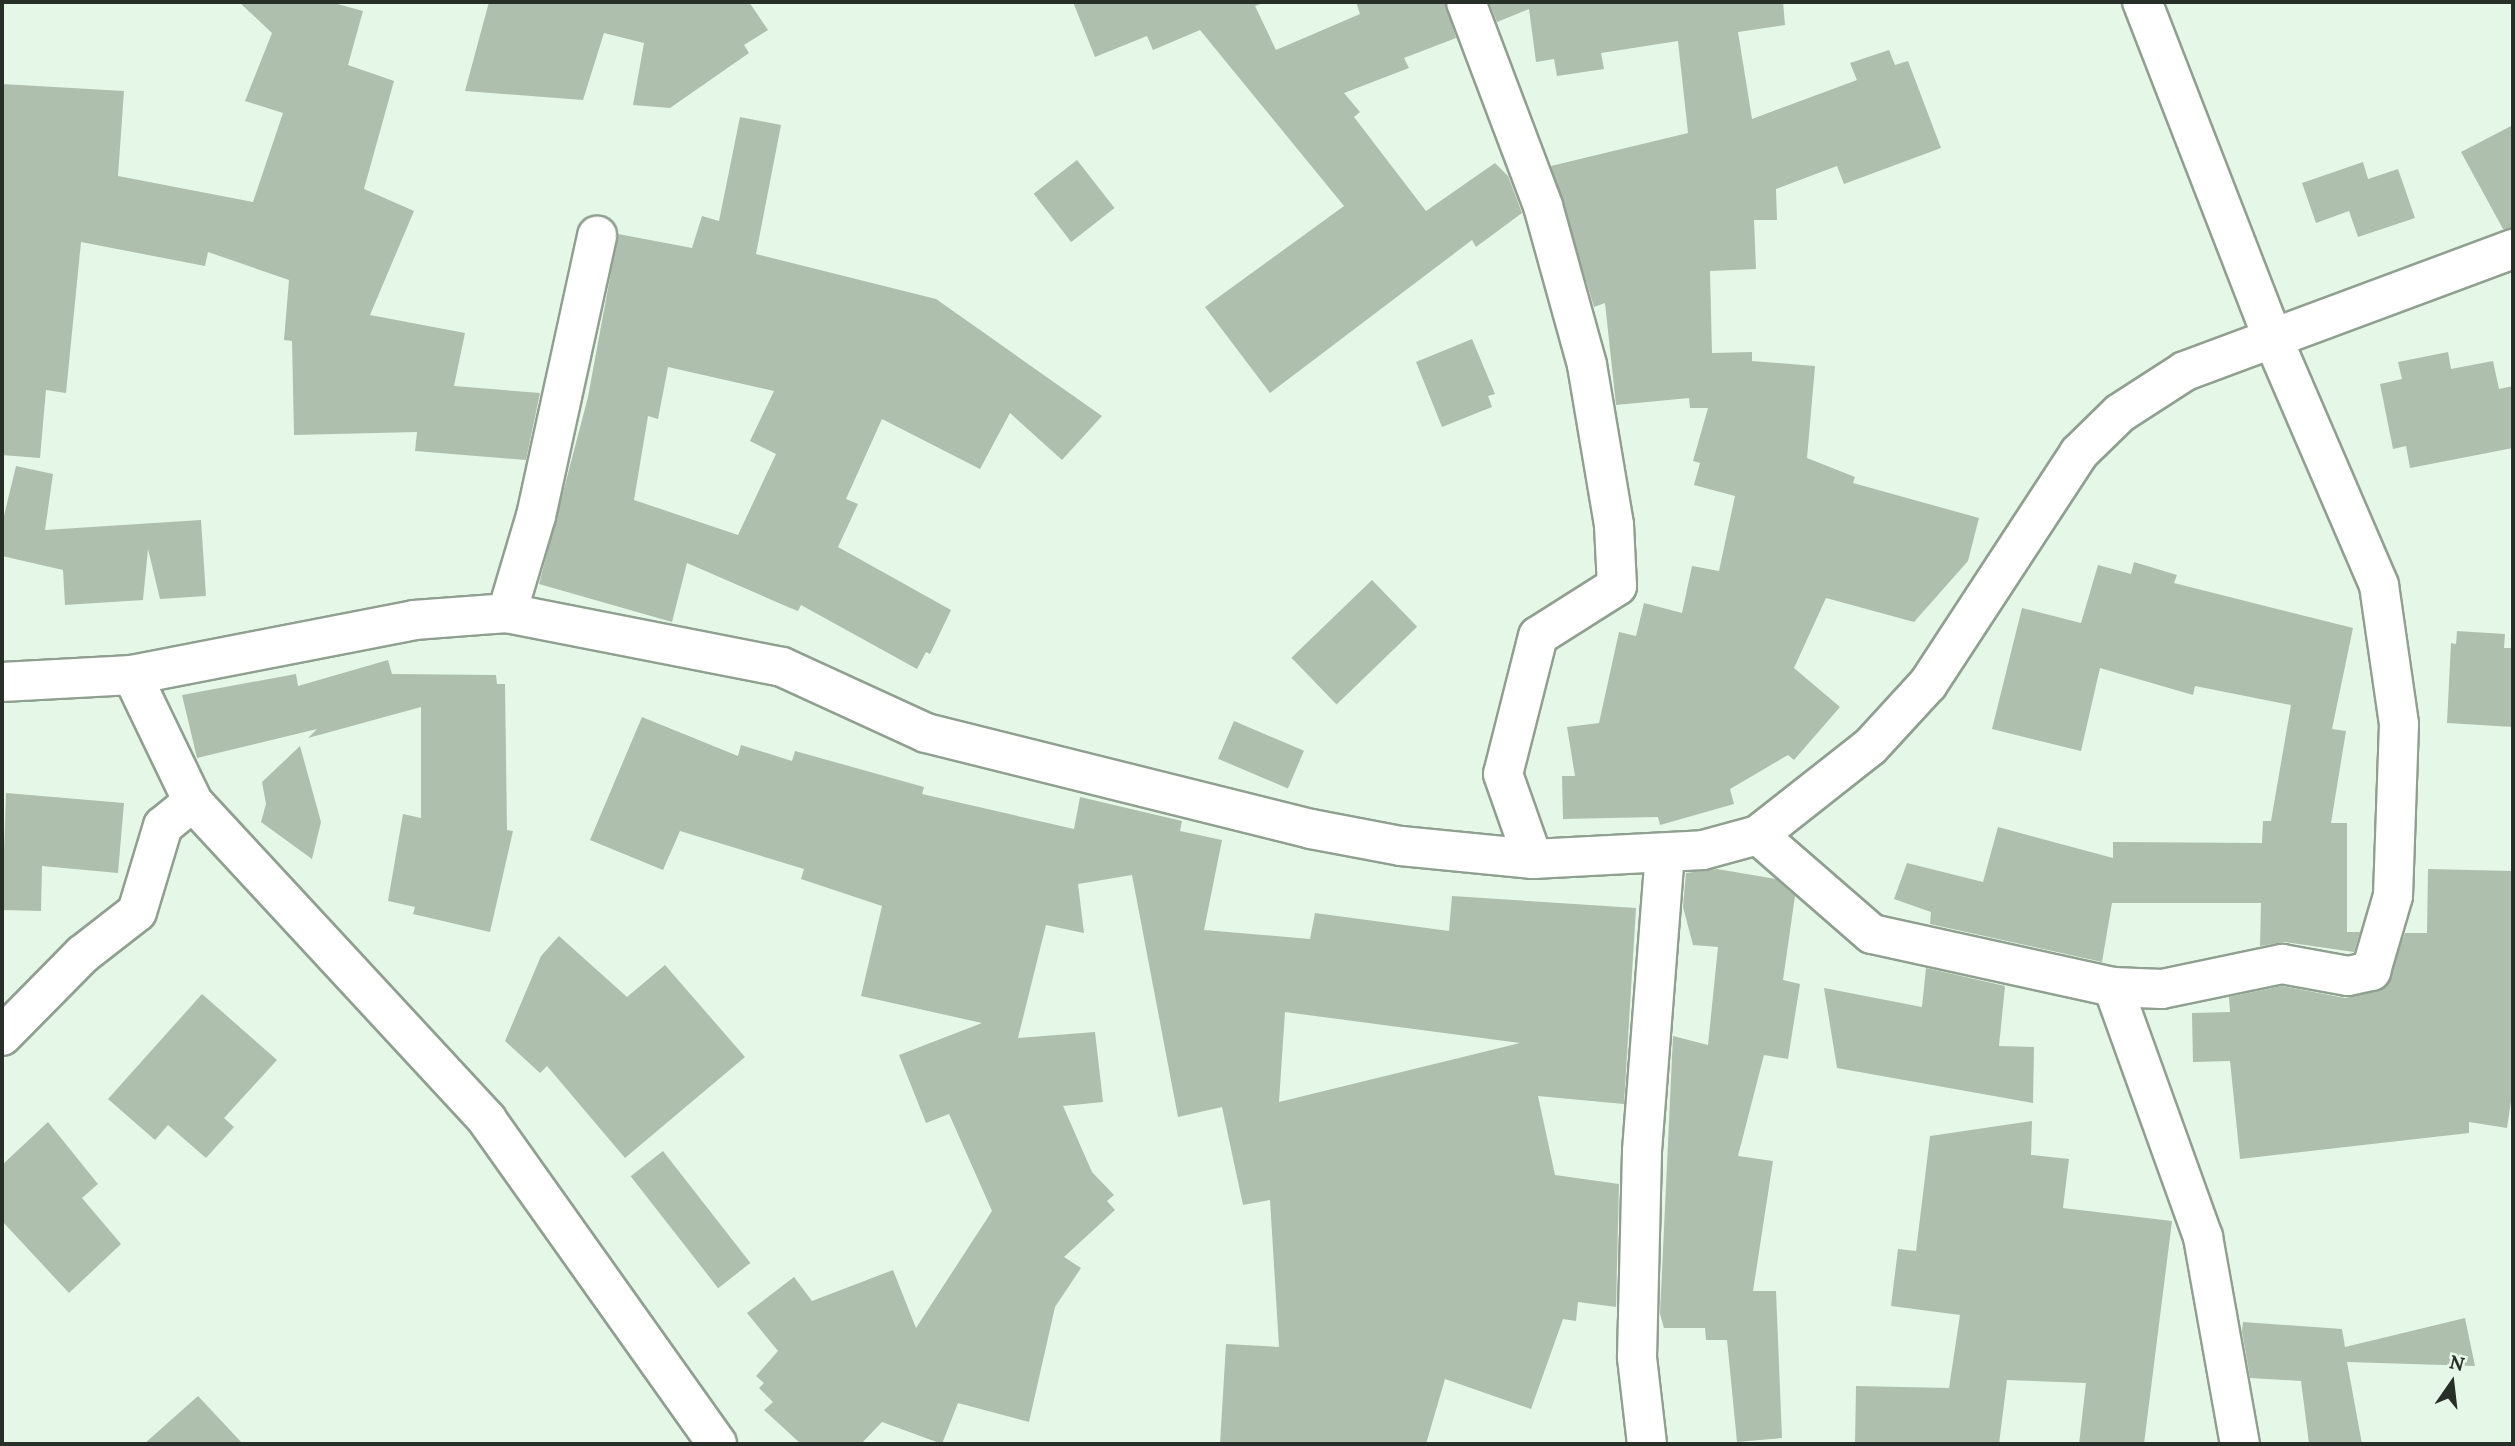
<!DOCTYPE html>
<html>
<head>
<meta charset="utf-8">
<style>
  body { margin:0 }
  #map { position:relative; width:2515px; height:1446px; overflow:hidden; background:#e5f7e6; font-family:Lora,serif }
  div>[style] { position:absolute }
  .building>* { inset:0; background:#aebfae; transform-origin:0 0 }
  .roads { filter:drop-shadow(2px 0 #90a090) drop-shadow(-2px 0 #90a090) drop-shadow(0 2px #90a090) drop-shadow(0 -2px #90a090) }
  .minor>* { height:38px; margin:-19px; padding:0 19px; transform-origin:19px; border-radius:19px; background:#fff }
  span { translate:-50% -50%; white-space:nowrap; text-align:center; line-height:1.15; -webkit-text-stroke:5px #e5f7e6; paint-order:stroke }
  .frame { position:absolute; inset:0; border:4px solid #282e28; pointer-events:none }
  .north { position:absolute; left:2417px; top:1348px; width:70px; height:70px; -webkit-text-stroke:5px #e5f7e6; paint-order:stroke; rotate:14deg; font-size:19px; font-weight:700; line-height:28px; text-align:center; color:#282e28 }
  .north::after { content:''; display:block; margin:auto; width:24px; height:32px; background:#282e28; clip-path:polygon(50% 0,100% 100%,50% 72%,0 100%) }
</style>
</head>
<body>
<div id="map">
  <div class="building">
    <i style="clip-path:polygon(239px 2px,330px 2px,363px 11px,348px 65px,394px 81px,364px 189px,414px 211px,370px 315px,465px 333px,454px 386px,540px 393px,526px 460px,415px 451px,417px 432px,294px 435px,292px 341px,284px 340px,289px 280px,208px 252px,205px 266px,81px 242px,66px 393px,46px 390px,40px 458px,2px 455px,2px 84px,124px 91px,118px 176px,253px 202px,283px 113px,245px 101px,272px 33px)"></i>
    <i style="clip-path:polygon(489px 2px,749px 2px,768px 30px,744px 45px,749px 53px,670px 108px,633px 105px,644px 43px,604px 33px,583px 100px,465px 91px)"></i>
    <i style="clip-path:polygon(1073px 2px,1266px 2px,1255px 6px,1276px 50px,1360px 14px,1356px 2px,1445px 2px,1456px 38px,1404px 58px,1409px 68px,1344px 93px,1360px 112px,1354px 117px,1426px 211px,1495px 163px,1508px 176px,1522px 213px,1476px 247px,1472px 240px,1270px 393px,1205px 307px,1344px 206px,1200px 30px,1153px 50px,1147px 36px,1095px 57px)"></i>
    <i style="clip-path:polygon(1489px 2px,1783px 2px,1785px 25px,1738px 32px,1752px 119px,1857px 80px,1850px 63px,1889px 50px,1895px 65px,1908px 61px,1941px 148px,1844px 184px,1837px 166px,1776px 189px,1777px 220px,1754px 220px,1756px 269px,1710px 271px,1712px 353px,1752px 352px,1752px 361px,1815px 366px,1807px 458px,1855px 477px,1853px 483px,1979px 518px,1968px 561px,1914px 622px,1826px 598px,1794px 668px,1840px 707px,1794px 760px,1788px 755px,1730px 789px,1734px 804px,1660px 825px,1658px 817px,1563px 819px,1562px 776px,1575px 776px,1567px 727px,1599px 723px,1619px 632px,1636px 636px,1644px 603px,1682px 613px,1692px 566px,1719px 571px,1735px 496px,1694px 485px,1700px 463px,1693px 461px,1708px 408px,1690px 408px,1689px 398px,1616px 405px,1605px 303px,1594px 307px,1551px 166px,1688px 133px,1678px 41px,1601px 53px,1604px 69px,1557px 76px,1554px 59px,1536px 62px,1529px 9px,1497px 22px)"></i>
    <i style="clip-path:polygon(evenodd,740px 117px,781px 125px,756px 254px,936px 299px,1102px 416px,1062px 460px,1010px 413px,980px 469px,882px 419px,846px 499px,858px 504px,838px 547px,951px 610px,930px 654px,926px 652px,917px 669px,801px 605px,798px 611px,788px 607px,687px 563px,672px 622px,539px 584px,588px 397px,618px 234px,692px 248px,702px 216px,719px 221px,740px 117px,668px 367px,774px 391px,750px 441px,776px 454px,738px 535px,634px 500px,648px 416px,658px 419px,668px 367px)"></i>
    <i style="clip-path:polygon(2513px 125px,2513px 228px,2503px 229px,2461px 152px)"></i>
    <i style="left:1077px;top:160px;width:61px;height:55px;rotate:52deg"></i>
    <i style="clip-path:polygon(2363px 162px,2368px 179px,2398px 169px,2415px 218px,2358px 237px,2349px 211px,2316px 223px,2302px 183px)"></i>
    <i style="clip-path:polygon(1472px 339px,1495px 394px,1488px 396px,1492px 407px,1442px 427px,1416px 362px)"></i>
    <i style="clip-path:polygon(2448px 352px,2451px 369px,2493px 361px,2499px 389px,2513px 386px,2513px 448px,2410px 468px,2406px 446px,2393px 449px,2380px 384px,2402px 379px,2398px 362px)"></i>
    <i style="clip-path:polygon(16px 466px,53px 474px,45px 530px,201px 520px,206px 596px,160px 599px,148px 549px,143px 600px,65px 605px,63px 570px,2px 556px,2px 524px)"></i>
    <i style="clip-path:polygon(2134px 562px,2177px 575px,2174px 583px,2353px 628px,2332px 729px,2346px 731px,2331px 823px,2347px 823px,2347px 932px,2360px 932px,2354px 952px,2285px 942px,2260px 946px,2261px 903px,2112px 903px,2102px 962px,1930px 924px,1931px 912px,1894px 899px,1907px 863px,1983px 882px,1998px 827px,2113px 858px,2113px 842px,2262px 843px,2263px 821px,2271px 821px,2291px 705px,2195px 686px,2193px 695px,2100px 668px,2081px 751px,1992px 729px,2022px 608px,2081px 623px,2098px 565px,2131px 574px)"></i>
    <i style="left:1372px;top:580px;width:65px;height:112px;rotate:46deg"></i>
    <i style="clip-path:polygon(2457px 631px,2505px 634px,2504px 648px,2513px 648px,2513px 727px,2447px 723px,2451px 643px,2456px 644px)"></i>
    <i style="clip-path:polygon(388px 660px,392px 674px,496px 675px,497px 684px,505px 684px,507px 830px,513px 831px,490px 932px,413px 914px,415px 907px,388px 901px,403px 814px,421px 818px,421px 707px,308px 738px,317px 729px,197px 758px,182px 695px,296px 674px,298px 686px)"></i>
    <i style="clip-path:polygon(evenodd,642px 717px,738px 756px,741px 745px,792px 761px,795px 751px,924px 787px,922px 794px,1074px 829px,1080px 797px,1182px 821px,1180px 831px,1222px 840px,1204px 930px,1310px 939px,1315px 913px,1449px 931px,1452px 896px,1636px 908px,1624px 1104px,1538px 1096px,1555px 1175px,1619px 1184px,1616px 1307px,1578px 1302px,1576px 1321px,1563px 1319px,1531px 1409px,1445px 1379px,1426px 1444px,1220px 1444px,1226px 1344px,1279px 1347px,1270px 1200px,1243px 1205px,1222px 1107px,1178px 1117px,1132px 875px,1078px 884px,1084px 933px,1046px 925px,1018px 1038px,1095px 1032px,1103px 1102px,1063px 1106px,1092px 1172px,1114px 1195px,1107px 1201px,1115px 1210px,1064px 1257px,1081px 1268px,1055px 1307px,1029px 1422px,958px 1403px,942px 1444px,882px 1422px,861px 1444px,801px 1444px,764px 1410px,773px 1402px,759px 1388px,764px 1383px,756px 1376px,778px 1351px,747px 1313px,794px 1277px,812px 1301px,893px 1270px,916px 1328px,992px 1211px,949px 1114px,926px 1123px,899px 1055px,982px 1023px,861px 996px,882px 906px,801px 879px,804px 869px,680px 831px,663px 870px,590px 840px,642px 717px,1285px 1012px,1520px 1043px,1279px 1102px,1285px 1012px)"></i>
    <i style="left:1234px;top:721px;width:76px;height:41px;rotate:23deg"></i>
    <i style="clip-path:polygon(300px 746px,321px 822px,312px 859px,261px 822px,266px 804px,262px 782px)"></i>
    <i style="clip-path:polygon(6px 793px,124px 803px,118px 873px,42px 866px,41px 911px,2px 910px)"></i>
    <i style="clip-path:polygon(1717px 869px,1776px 879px,1795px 896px,1783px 980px,1800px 984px,1788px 1059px,1764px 1055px,1738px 1156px,1773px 1161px,1753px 1291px,1776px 1291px,1782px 1438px,1737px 1442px,1727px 1340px,1706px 1340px,1705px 1328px,1664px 1328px,1660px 1314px,1673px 1036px,1708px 1045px,1718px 947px,1693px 945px,1683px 907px,1686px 873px)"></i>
    <i style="clip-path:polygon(2428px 869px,2513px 871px,2513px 1088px,2507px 1128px,2469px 1122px,2469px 1133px,2240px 1159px,2230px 1061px,2193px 1062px,2192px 1013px,2230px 1012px,2229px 997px,2282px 986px,2345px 998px,2385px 987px,2405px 933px,2427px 933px)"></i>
    <i style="clip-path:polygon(559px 936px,627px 997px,665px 965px,745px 1057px,625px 1158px,547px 1066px,540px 1073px,505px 1041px,541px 956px)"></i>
    <i style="clip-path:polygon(1926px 968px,2005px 986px,1999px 1046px,2034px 1047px,2033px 1103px,1837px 1068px,1824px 988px,1922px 1007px)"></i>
    <i style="clip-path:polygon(202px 994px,277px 1060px,224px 1118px,234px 1127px,206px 1158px,168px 1125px,155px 1140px,108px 1099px)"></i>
    <i style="clip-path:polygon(2032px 1121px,2031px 1155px,2069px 1159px,2063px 1208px,2172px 1221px,2144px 1444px,2079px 1444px,2086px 1383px,2007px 1380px,1999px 1444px,1855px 1444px,1856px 1386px,1949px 1388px,1960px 1315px,1891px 1306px,1898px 1249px,1916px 1251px,1930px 1136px)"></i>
    <i style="clip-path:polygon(48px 1122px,98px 1184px,82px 1198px,121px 1244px,69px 1293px,2px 1221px,2px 1165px)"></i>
    <i style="left:663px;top:1151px;width:142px;height:41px;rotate:52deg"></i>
    <i style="clip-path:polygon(2465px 1318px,2475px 1366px,2347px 1362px,2362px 1444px,2309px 1444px,2301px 1381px,2250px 1378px,2242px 1331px,2243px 1322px,2342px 1329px,2345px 1347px)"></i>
    <i style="clip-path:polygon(198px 1396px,243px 1444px,144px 1444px)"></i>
  </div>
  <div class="roads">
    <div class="minor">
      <i style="left:1466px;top:2px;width:218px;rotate:69.3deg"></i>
      <i style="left:1543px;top:206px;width:165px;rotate:74.5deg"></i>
      <i style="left:1587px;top:365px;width:162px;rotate:80.4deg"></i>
      <i style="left:1614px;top:525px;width:61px;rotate:87.2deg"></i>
      <i style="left:1617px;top:586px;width:93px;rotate:147.7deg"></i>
      <i style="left:1538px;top:636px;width:142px;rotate:104.2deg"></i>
      <i style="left:1503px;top:774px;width:90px;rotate:70.6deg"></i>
      <i style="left:507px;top:613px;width:101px;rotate:-73.4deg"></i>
      <i style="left:536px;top:516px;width:287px;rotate:-77.7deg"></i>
      <i style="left:132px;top:675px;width:141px;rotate:64.3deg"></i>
      <i style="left:193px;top:802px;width:433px;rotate:47.2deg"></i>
      <i style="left:487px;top:1120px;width:397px;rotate:54.6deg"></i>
      <i style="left:2px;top:682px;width:130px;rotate:-3.1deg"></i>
      <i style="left:132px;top:675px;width:287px;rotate:-11deg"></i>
      <i style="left:414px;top:620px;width:93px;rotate:-4.3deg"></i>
      <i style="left:507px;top:613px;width:280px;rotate:11.1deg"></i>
      <i style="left:782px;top:667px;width:158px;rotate:24.6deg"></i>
      <i style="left:926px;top:733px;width:397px;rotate:14deg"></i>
      <i style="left:1311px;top:829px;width:92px;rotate:10.7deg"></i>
      <i style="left:1401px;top:846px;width:133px;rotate:5.6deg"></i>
      <i style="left:1533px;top:859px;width:170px;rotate:-3deg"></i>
      <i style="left:1703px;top:850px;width:57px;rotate:-15.3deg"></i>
      <i style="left:1758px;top:835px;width:142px;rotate:-38.2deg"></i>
      <i style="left:1870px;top:747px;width:86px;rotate:-47.4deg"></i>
      <i style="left:1928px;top:684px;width:276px;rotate:-56.8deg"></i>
      <i style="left:2079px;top:453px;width:57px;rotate:-44.3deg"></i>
      <i style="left:2120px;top:413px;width:77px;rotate:-32.9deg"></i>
      <i style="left:2185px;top:371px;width:350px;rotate:-20.4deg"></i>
      <i style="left:1758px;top:835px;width:151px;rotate:41deg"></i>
      <i style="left:1872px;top:934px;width:247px;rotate:12.4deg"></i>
      <i style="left:2113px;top:987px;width:49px;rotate:2.3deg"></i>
      <i style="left:2162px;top:989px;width:123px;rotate:-11.8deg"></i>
      <i style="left:2282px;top:964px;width:67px;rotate:10.3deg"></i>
      <i style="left:2348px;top:976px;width:24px;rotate:-12deg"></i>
      <i style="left:2371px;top:971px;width:78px;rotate:-73.7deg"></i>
      <i style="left:2393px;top:896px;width:172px;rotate:-88deg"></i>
      <i style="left:2399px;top:724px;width:140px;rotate:-98.2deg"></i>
      <i style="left:2379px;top:585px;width:268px;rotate:-113.3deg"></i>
      <i style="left:2273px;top:339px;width:362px;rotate:-111.2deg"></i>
      <i style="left:2113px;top:987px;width:266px;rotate:70.2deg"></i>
      <i style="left:2203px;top:1237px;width:210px;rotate:79.9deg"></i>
      <i style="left:2px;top:1036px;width:115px;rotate:-45.4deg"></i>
      <i style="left:83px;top:954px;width:68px;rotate:-37.9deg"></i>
      <i style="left:137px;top:912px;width:90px;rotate:-73.2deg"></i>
      <i style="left:163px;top:826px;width:38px;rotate:-39deg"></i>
      <i style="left:1647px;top:1444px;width:88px;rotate:-96.6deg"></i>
      <i style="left:1637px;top:1357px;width:206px;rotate:-88.6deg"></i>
      <i style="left:1642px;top:1151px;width:297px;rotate:-85.6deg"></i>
    </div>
  </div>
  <div class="frame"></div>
  <div class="north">N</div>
</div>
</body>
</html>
